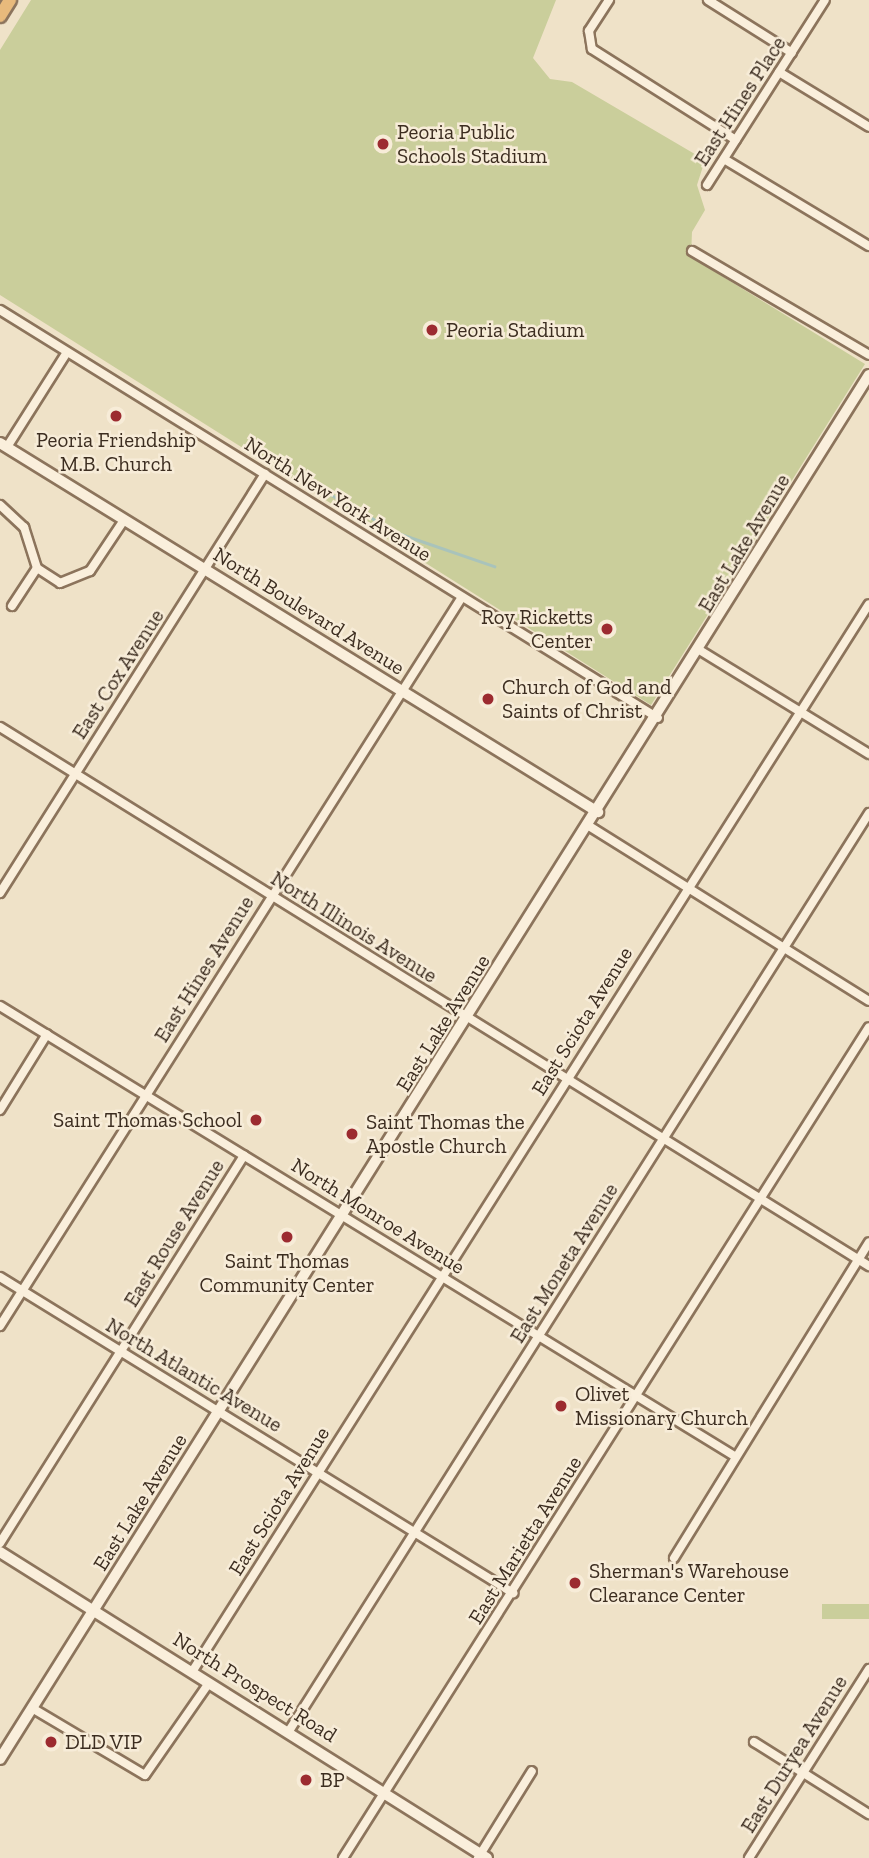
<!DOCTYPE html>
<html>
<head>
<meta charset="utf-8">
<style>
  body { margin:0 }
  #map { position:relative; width:869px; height:1858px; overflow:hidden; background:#efe2c8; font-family:"Zilla Slab",serif }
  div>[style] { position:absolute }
  .green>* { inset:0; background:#cace9b; transform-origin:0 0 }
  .stream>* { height:2.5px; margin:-1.25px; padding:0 1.25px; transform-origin:1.25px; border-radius:1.25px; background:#a9c3bb }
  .roads { filter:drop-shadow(2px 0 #8c745c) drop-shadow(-2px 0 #8c745c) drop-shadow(0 2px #8c745c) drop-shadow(0 -2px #8c745c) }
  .minor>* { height:8px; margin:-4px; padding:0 4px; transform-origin:4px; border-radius:4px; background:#faefdc }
  .tertiary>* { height:10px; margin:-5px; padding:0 5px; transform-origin:5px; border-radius:5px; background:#faefdc }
  .secondary>* { height:10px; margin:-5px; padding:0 5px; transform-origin:5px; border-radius:5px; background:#faefdc }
  .trunk>* { height:12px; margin:-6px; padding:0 6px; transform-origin:6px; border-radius:6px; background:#e8ba7c }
  .dots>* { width:19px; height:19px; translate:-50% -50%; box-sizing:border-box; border:4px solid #f7ecd8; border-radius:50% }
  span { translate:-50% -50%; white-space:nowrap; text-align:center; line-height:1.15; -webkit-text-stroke:5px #f7ecd8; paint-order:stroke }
  .street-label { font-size:21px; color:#3c2d20 }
  .poi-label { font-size:21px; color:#3c2d20 }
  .left { translate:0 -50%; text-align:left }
  .right { translate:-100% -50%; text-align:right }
</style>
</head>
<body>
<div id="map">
  <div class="green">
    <i style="clip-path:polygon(31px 0,556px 0,533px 58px,550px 79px,572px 82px,705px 160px,697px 185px,705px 210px,692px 232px,691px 257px,865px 364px,651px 705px,0 295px,0 50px)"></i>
    <i style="left:869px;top:1604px;width:15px;height:47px;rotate:90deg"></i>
  </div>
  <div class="stream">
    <i style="left:321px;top:489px;width:89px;rotate:29.7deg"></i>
    <i style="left:398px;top:533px;width:102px;rotate:19deg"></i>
  </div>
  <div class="roads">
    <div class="minor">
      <i style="left:609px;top:0;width:37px;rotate:123deg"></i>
      <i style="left:589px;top:31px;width:18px;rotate:81deg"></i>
      <i style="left:592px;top:49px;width:170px;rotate:32.3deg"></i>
      <i style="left:708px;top:0;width:99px;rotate:32.2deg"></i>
      <i style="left:779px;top:72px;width:105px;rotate:31.4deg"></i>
      <i style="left:724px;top:159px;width:169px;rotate:31deg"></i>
      <i style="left:707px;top:185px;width:219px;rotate:-57.5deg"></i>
      <i style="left:692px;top:251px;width:205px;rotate:30.4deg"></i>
      <i style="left:0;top:310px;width:774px;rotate:31.8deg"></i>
      <i style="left:7px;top:447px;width:112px;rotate:-57.7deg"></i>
      <i style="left:0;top:505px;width:33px;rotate:43deg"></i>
      <i style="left:24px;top:527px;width:43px;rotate:72.4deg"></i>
      <i style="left:37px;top:568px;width:27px;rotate:33deg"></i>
      <i style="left:60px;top:583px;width:32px;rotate:-22deg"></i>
      <i style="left:90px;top:571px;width:61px;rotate:-56.3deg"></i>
      <i style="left:12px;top:606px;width:45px;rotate:-56.7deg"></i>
      <i style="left:701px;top:651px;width:197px;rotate:31.5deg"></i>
      <i style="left:0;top:727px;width:1023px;rotate:31.81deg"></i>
      <i style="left:589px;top:826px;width:330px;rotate:32deg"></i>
      <i style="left:0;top:893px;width:496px;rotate:-57.7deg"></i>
      <i style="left:0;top:1006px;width:863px;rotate:31.5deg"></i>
      <i style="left:0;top:1110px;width:89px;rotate:-58.3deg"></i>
      <i style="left:0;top:1277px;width:603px;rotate:31.63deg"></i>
      <i style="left:0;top:1326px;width:863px;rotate:-57.64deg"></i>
      <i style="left:0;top:1543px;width:458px;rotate:-57.8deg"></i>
      <i style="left:674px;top:1558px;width:371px;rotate:-58.3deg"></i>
      <i style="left:192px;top:1672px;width:1264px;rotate:-57.63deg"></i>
      <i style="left:32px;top:1708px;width:131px;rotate:30.7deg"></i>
      <i style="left:145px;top:1775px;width:112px;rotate:-55.2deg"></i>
      <i style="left:289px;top:1731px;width:1086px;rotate:-57.71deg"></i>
      <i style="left:754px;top:1742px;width:136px;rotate:32.1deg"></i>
      <i style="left:343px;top:1858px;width:983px;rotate:-57.67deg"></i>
      <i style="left:478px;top:1858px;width:102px;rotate:-58.2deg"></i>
      <i style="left:749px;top:1858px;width:224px;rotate:-57.6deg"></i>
    </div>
    <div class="tertiary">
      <i style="left:0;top:443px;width:703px;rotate:31.68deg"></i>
      <i style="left:0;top:1759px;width:1634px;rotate:-57.88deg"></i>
    </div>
    <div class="secondary">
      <i style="left:0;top:1552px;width:575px;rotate:32.14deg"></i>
    </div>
    <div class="trunk">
      <i style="left:0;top:16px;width:19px;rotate:-58deg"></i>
    </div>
  </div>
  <div class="dots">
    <i style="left:383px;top:144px;background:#9c2b30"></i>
    <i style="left:432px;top:330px;background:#9c2b30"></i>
    <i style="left:116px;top:416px;background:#9c2b30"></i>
    <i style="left:607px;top:629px;background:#9c2b30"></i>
    <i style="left:488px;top:699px;background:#9c2b30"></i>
    <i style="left:256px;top:1120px;background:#9c2b30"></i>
    <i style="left:352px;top:1134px;background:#9c2b30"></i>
    <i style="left:287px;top:1237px;background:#9c2b30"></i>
    <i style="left:561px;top:1406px;background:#9c2b30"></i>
    <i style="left:575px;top:1583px;background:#9c2b30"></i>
    <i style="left:51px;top:1742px;background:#9c2b30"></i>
    <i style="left:306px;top:1780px;background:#9c2b30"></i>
  </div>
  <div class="street-label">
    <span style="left:740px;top:101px;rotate:-57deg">East Hines Place</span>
    <span style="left:338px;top:499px;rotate:32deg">North New York Avenue</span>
    <span style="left:744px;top:543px;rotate:-59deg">East Lake Avenue</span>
    <span style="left:309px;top:611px;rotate:32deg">North Boulevard Avenue</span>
    <span style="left:118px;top:674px;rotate:-57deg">East Cox Avenue</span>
    <span style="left:354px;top:927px;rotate:32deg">North Illinois Avenue</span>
    <span style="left:204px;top:969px;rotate:-58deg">East Hines Avenue</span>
    <span style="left:582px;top:1021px;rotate:-58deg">East Sciota Avenue</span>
    <span style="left:443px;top:1023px;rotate:-58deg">East Lake Avenue</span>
    <span style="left:378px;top:1216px;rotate:32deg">North Monroe Avenue</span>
    <span style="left:174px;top:1233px;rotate:-58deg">East Rouse Avenue</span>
    <span style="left:564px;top:1263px;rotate:-58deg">East Moneta Avenue</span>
    <span style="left:194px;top:1375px;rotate:31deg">North Atlantic Avenue</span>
    <span style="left:279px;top:1501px;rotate:-58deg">East Sciota Avenue</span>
    <span style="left:140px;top:1502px;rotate:-58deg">East Lake Avenue</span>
    <span style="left:525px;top:1540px;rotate:-58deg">East Marietta Avenue</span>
    <span style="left:255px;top:1687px;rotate:32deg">North Prospect Road</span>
    <span style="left:794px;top:1754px;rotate:-58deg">East Duryea Avenue</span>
  </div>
  <div class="poi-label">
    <span class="left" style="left:397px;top:144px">Peoria Public<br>Schools Stadium</span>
    <span class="left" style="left:446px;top:330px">Peoria Stadium</span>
    <span style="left:116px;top:452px">Peoria Friendship<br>M.B. Church</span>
    <span class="right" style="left:593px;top:629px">Roy Ricketts<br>Center</span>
    <span class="left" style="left:502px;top:699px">Church of God and<br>Saints of Christ</span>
    <span class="right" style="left:242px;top:1120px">Saint Thomas School</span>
    <span class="left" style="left:366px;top:1134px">Saint Thomas the<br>Apostle Church</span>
    <span style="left:287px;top:1273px">Saint Thomas<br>Community Center</span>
    <span class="left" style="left:575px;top:1406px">Olivet<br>Missionary Church</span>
    <span class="left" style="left:589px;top:1583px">Sherman's Warehouse<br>Clearance Center</span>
    <span class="left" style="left:65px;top:1742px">DLD VIP</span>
    <span class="left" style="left:320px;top:1780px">BP</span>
  </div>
</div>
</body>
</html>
